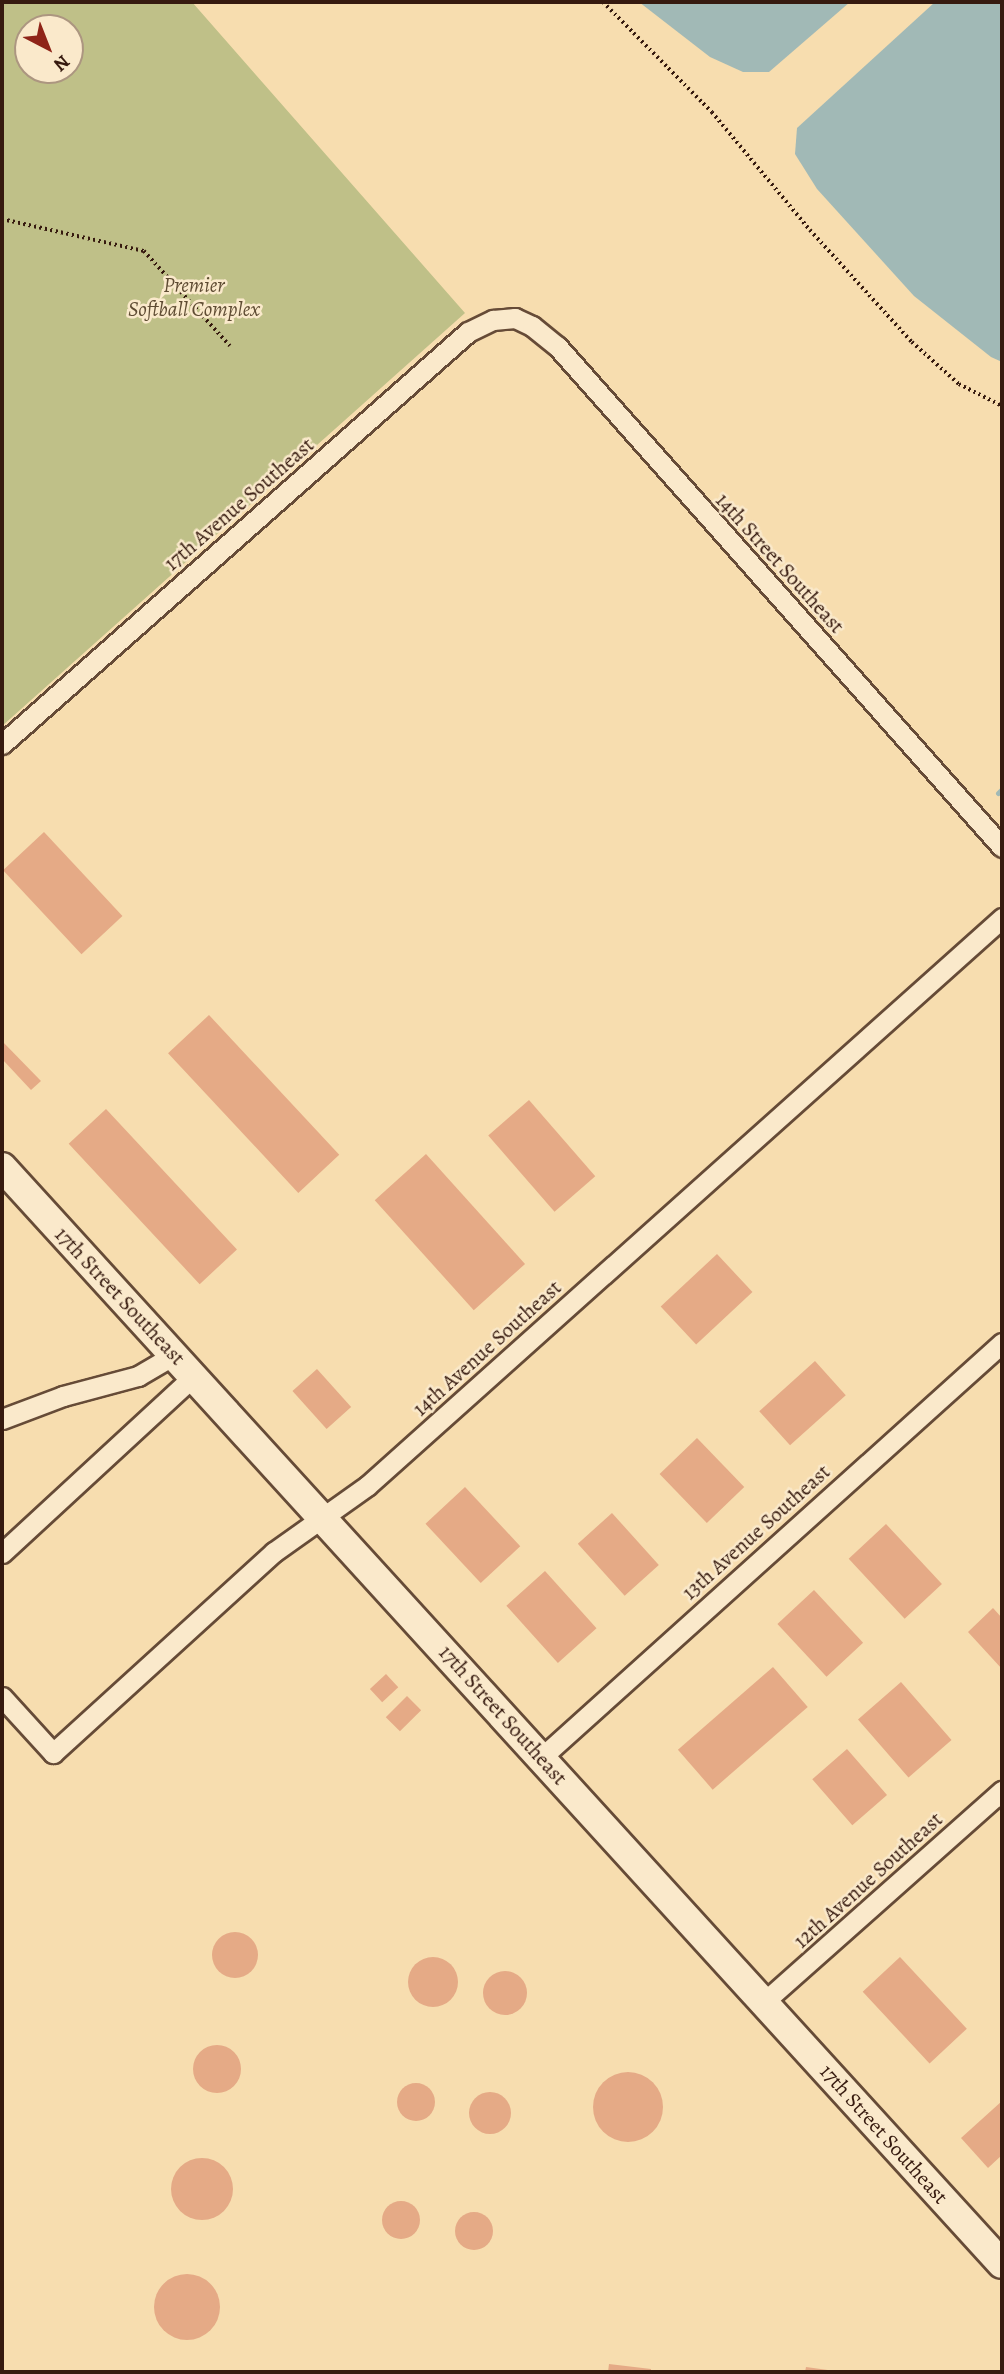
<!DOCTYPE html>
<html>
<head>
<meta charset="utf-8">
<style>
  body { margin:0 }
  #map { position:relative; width:1004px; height:2374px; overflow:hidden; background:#f7ddaf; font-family:Alegreya,serif }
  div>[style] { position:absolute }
  .green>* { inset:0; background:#bfc088 }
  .water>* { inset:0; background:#a1b9b6 }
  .stream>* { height:5px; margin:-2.5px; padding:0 2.5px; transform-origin:2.5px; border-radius:2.5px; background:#a1b9b6 }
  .building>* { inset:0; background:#e5aa86; transform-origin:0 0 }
  .round { border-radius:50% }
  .path>* { height:3.5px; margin-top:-1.75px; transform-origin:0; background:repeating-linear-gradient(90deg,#361a0f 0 2px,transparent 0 5.5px) }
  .roads { filter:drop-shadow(2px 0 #664b37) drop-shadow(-2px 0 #664b37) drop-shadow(0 2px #664b37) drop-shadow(0 -2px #664b37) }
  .street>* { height:19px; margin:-9.5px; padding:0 9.5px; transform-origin:9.5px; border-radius:9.5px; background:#fae9cb }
  .secondary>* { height:28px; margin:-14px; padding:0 14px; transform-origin:14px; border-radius:14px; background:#fae9cb }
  span { translate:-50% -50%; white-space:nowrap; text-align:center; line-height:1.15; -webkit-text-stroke:5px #fae9cb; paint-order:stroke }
  .park-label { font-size:21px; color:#5f4c33; font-style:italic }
  .street-label { font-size:21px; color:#361a0f }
  .frame { position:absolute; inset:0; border:4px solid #361a0f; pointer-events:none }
  .north { position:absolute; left:14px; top:14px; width:70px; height:70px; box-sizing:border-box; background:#fae9cb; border:2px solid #ac9680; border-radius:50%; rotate:138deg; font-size:19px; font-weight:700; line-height:28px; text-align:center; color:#361a0f }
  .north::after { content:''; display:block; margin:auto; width:24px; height:32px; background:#8f2418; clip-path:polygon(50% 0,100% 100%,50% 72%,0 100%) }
</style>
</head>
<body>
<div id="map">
  <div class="green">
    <i style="clip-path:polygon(evenodd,2px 2px,192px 2px,465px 313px,2px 726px,2px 2px,28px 28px,70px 28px,70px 70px,28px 70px,28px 28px)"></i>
  </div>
  <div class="water">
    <i style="clip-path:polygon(639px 2px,850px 2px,769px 72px,743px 72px,710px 57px)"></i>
    <i style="clip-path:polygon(935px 2px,1002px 2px,1002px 362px,991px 357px,914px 296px,817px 189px,795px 154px,797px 128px)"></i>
  </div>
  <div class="stream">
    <i style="left:998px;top:793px;width:6px;rotate:-45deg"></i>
  </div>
  <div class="building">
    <i style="left:44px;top:832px;width:115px;height:56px;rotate:47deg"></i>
    <i style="left:209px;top:1015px;width:191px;height:56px;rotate:47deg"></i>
    <i style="clip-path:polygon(2px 1041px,41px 1081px,31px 1090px,2px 1059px)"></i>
    <i style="left:529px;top:1100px;width:101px;height:54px;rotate:49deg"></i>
    <i style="left:106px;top:1109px;width:192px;height:51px;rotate:47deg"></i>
    <i style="left:426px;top:1154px;width:148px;height:69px;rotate:48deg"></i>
    <i style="left:717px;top:1254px;width:52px;height:77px;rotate:47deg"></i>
    <i style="left:815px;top:1361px;width:46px;height:75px;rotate:48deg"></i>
    <i style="left:317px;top:1369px;width:51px;height:33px;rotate:48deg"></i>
    <i style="left:697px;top:1438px;width:68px;height:52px;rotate:46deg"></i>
    <i style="left:465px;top:1487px;width:81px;height:54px;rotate:47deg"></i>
    <i style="left:612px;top:1513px;width:70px;height:46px;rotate:48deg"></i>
    <i style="left:886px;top:1524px;width:82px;height:51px;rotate:47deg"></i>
    <i style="left:545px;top:1571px;width:77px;height:52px;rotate:48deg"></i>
    <i style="left:814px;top:1590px;width:72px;height:50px;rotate:47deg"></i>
    <i style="clip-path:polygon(993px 1608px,1002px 1618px,1002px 1669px,968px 1632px)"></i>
    <i style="left:773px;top:1667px;width:53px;height:126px;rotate:49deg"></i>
    <i style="left:386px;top:1674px;width:18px;height:22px;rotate:47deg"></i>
    <i style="left:901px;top:1682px;width:77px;height:57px;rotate:49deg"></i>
    <i style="left:407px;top:1696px;width:20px;height:30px;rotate:45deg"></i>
    <i style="left:847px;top:1749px;width:61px;height:46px;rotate:49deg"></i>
    <i class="round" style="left:212px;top:1932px;width:46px;height:46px"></i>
    <i style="left:900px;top:1957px;width:98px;height:51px;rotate:47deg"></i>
    <i class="round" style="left:408px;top:1957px;width:50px;height:50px"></i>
    <i class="round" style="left:483px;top:1971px;width:44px;height:44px"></i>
    <i class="round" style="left:193px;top:2045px;width:48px;height:48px"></i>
    <i class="round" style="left:593px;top:2072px;width:70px;height:70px"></i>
    <i class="round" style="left:397px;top:2083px;width:38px;height:38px"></i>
    <i class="round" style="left:469px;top:2092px;width:42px;height:42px"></i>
    <i style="clip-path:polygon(1002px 2101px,1002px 2155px,988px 2168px,961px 2138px)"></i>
    <i class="round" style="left:171px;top:2158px;width:62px;height:62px"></i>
    <i class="round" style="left:382px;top:2201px;width:38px;height:38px"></i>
    <i class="round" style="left:455px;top:2212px;width:38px;height:38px"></i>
    <i class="round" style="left:154px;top:2274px;width:66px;height:66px"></i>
    <i style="clip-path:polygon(609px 2364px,651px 2369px,651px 2372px,608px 2372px)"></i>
    <i style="clip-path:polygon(806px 2367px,835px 2371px,835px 2372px,805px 2372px)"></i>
  </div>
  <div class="path">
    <i style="left:603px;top:2px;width:155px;rotate:45.3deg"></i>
    <i style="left:712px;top:112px;width:153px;rotate:50.3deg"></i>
    <i style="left:810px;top:230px;width:151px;rotate:47.7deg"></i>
    <i style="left:912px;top:342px;width:63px;rotate:41.8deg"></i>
    <i style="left:959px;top:384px;width:48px;rotate:27.1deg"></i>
    <i style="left:2px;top:219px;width:146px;rotate:12.7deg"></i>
    <i style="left:144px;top:251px;width:128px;rotate:47.8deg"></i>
  </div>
  <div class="roads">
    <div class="street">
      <i style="left:2px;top:744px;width:622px;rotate:-41.48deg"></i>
      <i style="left:468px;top:332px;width:28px;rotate:-26deg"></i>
      <i style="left:493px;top:320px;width:22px;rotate:-5deg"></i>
      <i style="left:515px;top:318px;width:19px;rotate:25deg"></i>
      <i style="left:532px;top:326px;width:32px;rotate:39deg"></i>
      <i style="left:557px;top:346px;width:670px;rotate:48.39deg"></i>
      <i style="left:2px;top:1419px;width:65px;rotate:-20.7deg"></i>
      <i style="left:63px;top:1396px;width:78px;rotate:-14.9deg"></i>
      <i style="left:138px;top:1376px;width:42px;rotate:-30.3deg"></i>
      <i style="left:2px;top:1553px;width:261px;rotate:-42.7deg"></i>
      <i style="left:2px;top:1697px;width:76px;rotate:47.7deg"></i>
      <i style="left:53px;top:1753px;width:299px;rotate:-42.3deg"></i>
      <i style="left:274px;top:1552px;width:114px;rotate:-35.4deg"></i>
      <i style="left:367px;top:1486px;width:852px;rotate:-41.81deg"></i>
      <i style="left:542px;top:1757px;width:619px;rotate:-41.99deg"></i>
      <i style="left:764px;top:2002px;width:318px;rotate:-41.6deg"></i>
    </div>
    <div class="secondary">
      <i style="left:2px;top:1167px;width:1484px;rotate:47.65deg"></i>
    </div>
  </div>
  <div class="park-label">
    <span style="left:194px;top:297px">Premier<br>Softball Complex</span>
  </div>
  <div class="street-label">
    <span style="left:239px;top:504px;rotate:-41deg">17th Avenue Southeast</span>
    <span style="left:780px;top:563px;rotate:48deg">14th Street Southeast</span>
    <span style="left:120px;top:1296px;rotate:47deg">17th Street Southeast</span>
    <span style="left:487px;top:1348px;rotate:-42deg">14th Avenue Southeast</span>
    <span style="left:756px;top:1532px;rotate:-42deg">13th Avenue Southeast</span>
    <span style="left:503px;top:1715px;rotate:48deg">17th Street Southeast</span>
    <span style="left:868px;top:1880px;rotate:-42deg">12th Avenue Southeast</span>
    <span style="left:884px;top:2134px;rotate:48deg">17th Street Southeast</span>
  </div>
  <div class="frame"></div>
  <div class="north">N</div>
</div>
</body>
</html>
